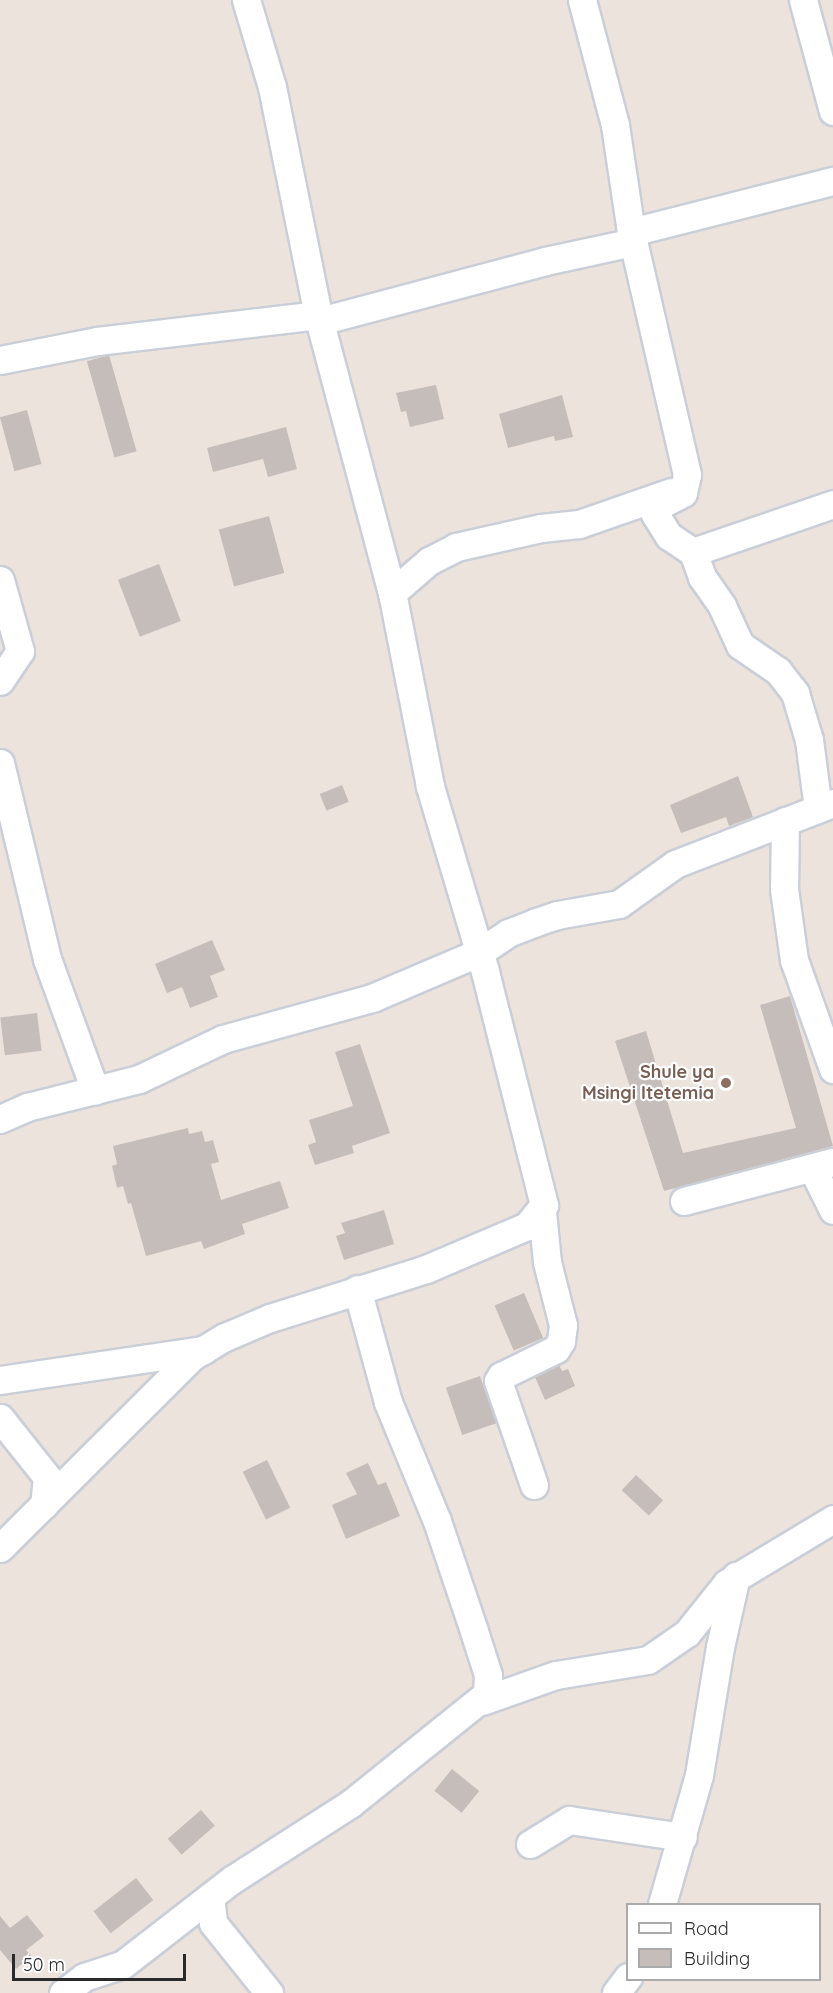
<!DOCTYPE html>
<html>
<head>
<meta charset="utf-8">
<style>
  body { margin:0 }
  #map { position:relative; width:833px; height:1993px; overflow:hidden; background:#ece3dd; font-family:Quicksand,sans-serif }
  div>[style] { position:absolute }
  .building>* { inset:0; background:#c4bdba; transform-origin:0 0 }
  .roads { filter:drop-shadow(2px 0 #c9ced7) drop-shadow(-2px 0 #c9ced7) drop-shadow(0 2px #c9ced7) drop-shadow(0 -2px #c9ced7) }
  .minor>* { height:27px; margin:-13.5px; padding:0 13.5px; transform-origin:13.5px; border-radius:13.5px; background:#fff }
  .dots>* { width:16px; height:16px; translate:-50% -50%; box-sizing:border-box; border:3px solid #fff; border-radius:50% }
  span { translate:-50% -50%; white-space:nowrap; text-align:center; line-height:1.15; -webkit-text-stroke:4.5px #fff; paint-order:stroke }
  .education-label { font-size:18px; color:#785e54; font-weight:700 }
  .right { translate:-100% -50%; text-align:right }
  .legend { position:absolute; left:626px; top:1903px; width:195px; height:78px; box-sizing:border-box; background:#fff; border:2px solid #aaa; margin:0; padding:8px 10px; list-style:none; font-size:18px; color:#2a2a2a }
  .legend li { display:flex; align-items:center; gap:12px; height:30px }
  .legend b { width:30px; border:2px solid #aaa }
  .scale { position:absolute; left:12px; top:1954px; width:174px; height:27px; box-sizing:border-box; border:3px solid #2a2a2a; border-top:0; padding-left:8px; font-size:18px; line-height:21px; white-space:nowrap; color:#2a2a2a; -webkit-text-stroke:4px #fff; paint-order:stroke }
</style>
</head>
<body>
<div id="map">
  <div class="building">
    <i style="left:109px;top:355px;width:100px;height:23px;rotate:74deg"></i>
    <i style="clip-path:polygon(436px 385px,444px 419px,410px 427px,406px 411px,401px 412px,396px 393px)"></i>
    <i style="clip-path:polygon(562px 395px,573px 437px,555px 441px,554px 436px,508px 448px,499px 414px)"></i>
    <i style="left:27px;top:410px;width:56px;height:28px;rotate:75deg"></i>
    <i style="clip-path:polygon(286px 427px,297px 469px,268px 477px,263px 459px,213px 472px,207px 448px)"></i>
    <i style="left:269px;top:516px;width:59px;height:52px;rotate:75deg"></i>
    <i style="left:159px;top:564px;width:61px;height:44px;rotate:69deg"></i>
    <i style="clip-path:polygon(738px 776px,753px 817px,729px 826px,726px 817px,681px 833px,670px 805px)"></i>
    <i style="left:342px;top:785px;width:18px;height:24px;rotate:68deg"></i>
    <i style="clip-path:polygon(212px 940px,225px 970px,210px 976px,218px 997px,190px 1008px,182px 987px,167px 993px,155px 964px)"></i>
    <i style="clip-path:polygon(790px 996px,833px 1146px,664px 1191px,615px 1041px,646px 1031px,683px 1153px,796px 1128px,760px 1005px)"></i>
    <i style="left:37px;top:1013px;width:38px;height:37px;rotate:83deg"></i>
    <i style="clip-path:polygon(360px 1044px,390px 1133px,352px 1146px,354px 1153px,315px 1165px,308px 1145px,316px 1142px,309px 1120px,353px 1106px,335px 1052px)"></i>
    <i style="clip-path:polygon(188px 1128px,189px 1134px,202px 1131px,205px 1142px,213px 1140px,219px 1162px,211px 1164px,221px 1200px,280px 1181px,289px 1208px,242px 1224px,245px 1234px,204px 1249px,201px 1241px,146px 1256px,131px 1203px,128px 1204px,123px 1186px,117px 1188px,112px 1166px,117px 1164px,113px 1146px)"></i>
    <i style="clip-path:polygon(384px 1210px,394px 1244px,344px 1260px,336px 1236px,345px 1233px,341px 1223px)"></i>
    <i style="left:524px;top:1293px;width:49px;height:32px;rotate:67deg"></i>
    <i style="clip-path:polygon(559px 1365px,562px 1371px,568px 1369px,575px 1386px,545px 1400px,535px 1377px)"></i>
    <i style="left:480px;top:1376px;width:50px;height:36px;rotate:71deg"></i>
    <i style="left:267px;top:1460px;width:53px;height:27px;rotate:64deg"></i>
    <i style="clip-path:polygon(368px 1463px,378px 1485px,386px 1482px,400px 1516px,346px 1539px,332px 1505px,357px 1494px,346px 1473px)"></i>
    <i style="left:636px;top:1475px;width:37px;height:21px;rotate:43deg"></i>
    <i style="left:452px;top:1769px;width:35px;height:28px;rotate:39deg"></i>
    <i style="left:201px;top:1810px;width:21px;height:44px;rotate:49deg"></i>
    <i style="left:136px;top:1878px;width:28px;height:54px;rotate:52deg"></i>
    <i style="clip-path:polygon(27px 1915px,44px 1936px,26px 1950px,31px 1956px,16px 1969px,0 1950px,0 1916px,10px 1928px)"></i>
  </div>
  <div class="roads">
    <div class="minor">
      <i style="left:582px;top:0;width:129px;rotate:75.2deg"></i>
      <i style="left:615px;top:125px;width:108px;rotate:81.5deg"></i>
      <i style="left:631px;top:232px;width:249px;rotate:77deg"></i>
      <i style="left:687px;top:475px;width:18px;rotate:103deg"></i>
      <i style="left:683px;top:493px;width:30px;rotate:153deg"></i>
      <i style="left:656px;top:507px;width:7px;rotate:98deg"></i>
      <i style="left:655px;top:514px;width:26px;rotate:58deg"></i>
      <i style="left:669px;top:536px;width:29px;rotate:34deg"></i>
      <i style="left:693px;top:552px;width:27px;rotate:70deg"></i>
      <i style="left:702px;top:577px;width:35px;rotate:55deg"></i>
      <i style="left:722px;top:606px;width:43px;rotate:65.2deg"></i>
      <i style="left:740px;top:645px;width:46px;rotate:34.4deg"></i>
      <i style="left:778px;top:671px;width:28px;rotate:52deg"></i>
      <i style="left:795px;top:693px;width:49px;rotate:73.4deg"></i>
      <i style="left:809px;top:740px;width:69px;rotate:82.5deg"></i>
      <i style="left:803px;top:0;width:115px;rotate:74.9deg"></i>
      <i style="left:631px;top:232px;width:208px;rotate:-14.2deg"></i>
      <i style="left:320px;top:321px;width:233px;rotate:-14.9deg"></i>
      <i style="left:545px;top:261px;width:91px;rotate:-12.1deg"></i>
      <i style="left:0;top:360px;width:99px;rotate:-11.1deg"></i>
      <i style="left:97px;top:341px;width:223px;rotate:-6.7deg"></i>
      <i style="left:693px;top:552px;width:148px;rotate:-18.9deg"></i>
      <i style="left:0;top:580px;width:74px;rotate:74.3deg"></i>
      <i style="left:20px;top:651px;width:36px;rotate:124deg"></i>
      <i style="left:392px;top:593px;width:49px;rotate:-40.9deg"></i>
      <i style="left:429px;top:561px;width:30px;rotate:-27deg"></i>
      <i style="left:456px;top:547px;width:87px;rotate:-12.6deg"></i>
      <i style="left:541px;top:528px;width:38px;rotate:-6deg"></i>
      <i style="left:579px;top:524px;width:97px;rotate:-19.2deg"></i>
      <i style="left:0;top:763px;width:202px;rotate:76.5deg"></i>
      <i style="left:47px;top:959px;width:140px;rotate:69.9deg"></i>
      <i style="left:785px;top:821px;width:68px;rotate:90.8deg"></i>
      <i style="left:784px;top:889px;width:72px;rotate:82deg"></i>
      <i style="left:794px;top:960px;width:116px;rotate:70.3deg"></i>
      <i style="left:0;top:1119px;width:30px;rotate:-24deg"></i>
      <i style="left:27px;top:1107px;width:115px;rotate:-14deg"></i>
      <i style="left:139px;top:1079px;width:93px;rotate:-25.5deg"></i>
      <i style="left:223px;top:1039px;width:155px;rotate:-15.4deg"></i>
      <i style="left:372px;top:998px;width:117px;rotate:-23.1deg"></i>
      <i style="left:480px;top:952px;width:34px;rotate:-34deg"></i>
      <i style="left:508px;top:933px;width:30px;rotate:-21deg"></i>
      <i style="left:536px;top:922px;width:22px;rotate:-18deg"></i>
      <i style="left:557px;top:915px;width:63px;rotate:-10.1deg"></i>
      <i style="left:619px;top:904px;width:69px;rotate:-35.5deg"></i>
      <i style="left:675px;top:864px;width:169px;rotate:-21.1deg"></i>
      <i style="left:812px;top:1168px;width:47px;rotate:63.4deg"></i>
      <i style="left:684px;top:1201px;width:154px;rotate:-14.7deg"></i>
      <i style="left:0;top:1380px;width:206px;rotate:-8.4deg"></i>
      <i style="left:0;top:1418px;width:75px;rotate:51.5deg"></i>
      <i style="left:47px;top:1477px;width:28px;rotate:96deg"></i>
      <i style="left:534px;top:1485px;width:110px;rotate:-109.1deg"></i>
      <i style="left:498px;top:1381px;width:6px;rotate:-59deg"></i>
      <i style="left:501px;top:1376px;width:61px;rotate:-26.1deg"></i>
      <i style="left:556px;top:1349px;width:9px;rotate:-58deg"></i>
      <i style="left:561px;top:1341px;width:16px;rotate:-83deg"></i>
      <i style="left:563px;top:1325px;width:65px;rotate:-104.3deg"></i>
      <i style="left:547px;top:1262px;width:50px;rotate:-95.7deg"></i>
      <i style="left:0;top:1548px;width:272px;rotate:-44.9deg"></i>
      <i style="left:193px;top:1356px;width:37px;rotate:-31deg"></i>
      <i style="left:225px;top:1337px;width:49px;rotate:-22.9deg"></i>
      <i style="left:270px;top:1318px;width:164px;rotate:-17.4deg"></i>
      <i style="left:426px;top:1269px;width:110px;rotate:-23.1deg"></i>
      <i style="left:527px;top:1226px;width:27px;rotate:-51deg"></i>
      <i style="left:544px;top:1205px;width:241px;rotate:-104.2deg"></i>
      <i style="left:485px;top:971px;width:193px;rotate:-106.6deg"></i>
      <i style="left:430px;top:786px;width:197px;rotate:-101.1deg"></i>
      <i style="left:392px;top:593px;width:288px;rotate:-104.9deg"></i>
      <i style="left:318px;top:315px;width:233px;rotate:-101.4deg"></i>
      <i style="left:272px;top:87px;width:91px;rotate:-106.6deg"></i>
      <i style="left:482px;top:1701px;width:78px;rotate:-19.4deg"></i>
      <i style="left:556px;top:1675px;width:93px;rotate:-9.3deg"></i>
      <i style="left:648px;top:1660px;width:47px;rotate:-34.7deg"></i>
      <i style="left:687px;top:1633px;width:64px;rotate:-51.3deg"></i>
      <i style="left:727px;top:1583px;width:124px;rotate:-31.1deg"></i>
      <i style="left:530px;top:1844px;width:46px;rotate:-31.6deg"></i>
      <i style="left:569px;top:1820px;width:115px;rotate:8.5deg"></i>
      <i style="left:210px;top:1897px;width:26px;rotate:83deg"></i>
      <i style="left:213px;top:1923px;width:90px;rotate:51.3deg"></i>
      <i style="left:662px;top:1904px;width:134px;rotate:-74deg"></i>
      <i style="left:699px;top:1775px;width:130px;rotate:-80.7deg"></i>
      <i style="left:720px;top:1647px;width:73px;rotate:-77.3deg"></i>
      <i style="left:63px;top:1993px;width:26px;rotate:-37deg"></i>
      <i style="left:84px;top:1977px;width:40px;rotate:-18deg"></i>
      <i style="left:122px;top:1965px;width:140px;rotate:-37.8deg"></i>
      <i style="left:233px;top:1879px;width:139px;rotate:-32.7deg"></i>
      <i style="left:350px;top:1804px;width:176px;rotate:-38.8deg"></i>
      <i style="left:487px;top:1694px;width:19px;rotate:-87deg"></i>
      <i style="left:488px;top:1675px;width:46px;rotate:-107.7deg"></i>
      <i style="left:474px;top:1631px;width:116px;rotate:-108.6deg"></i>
      <i style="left:437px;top:1521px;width:129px;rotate:-112.4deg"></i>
      <i style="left:388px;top:1402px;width:117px;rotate:-105.3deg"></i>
      <i style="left:616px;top:1993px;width:20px;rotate:-53deg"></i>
    </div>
  </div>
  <div class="dots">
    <i style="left:726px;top:1083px;background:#8d6e63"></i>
  </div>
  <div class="education-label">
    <span class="right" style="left:714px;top:1083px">Shule ya<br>Msingi Itetemia</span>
  </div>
  <ul class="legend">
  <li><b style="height:8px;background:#fff"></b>Road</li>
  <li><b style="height:16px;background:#c4bdba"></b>Building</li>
  </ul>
  <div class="scale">50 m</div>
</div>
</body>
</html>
